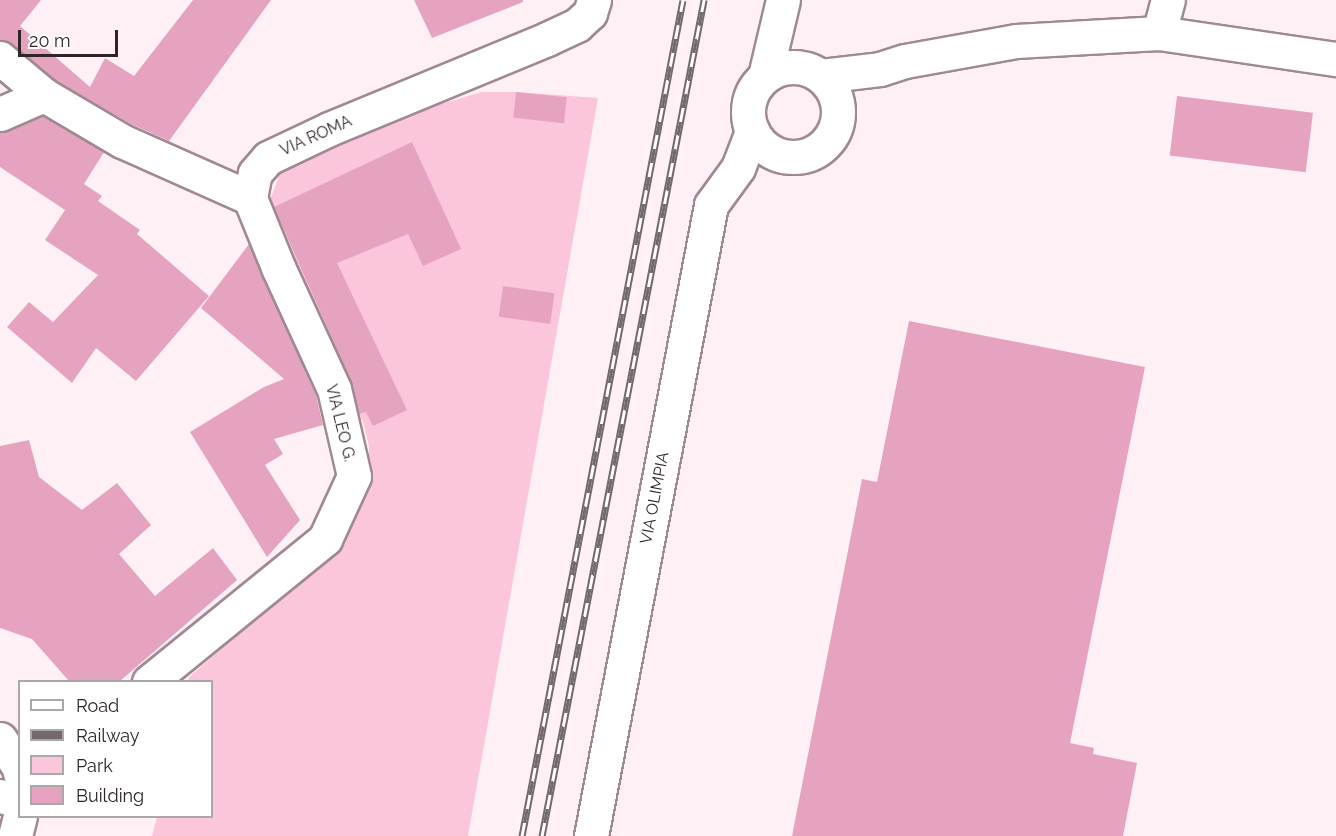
<!DOCTYPE html>
<html>
<head>
<meta charset="utf-8">
<style>
  body { margin:0 }
  #map { position:relative; width:1336px; height:836px; overflow:hidden; background:#fff0f5; font-family:Raleway,sans-serif }
  div>[style] { position:absolute }
  .green>* { inset:0; background:#fbc5db }
  .building>* { inset:0; background:#e6a3bf; transform-origin:0 0 }
  .roads { filter:drop-shadow(2px 0 #a08992) drop-shadow(-2px 0 #a08992) drop-shadow(0 2px #a08992) drop-shadow(0 -2px #a08992) }
  .minor>* { height:33px; margin:-16.5px; padding:0 16.5px; transform-origin:16.5px; border-radius:16.5px; background:#fff }
  .minor>.ring { margin:-16.5px; padding:0; box-sizing:content-box; background:none; border:33px solid #fff; border-radius:50% }
  .rail>* { height:7px; margin-top:-3.5px; transform-origin:0; background:repeating-linear-gradient(90deg,#fff 0 14px,#73686d 0 28px); box-sizing:border-box; border-block:2px solid #73686d }
  span { translate:-50% -50%; white-space:nowrap; text-align:center; line-height:1.15; -webkit-text-stroke:6px #fff; paint-order:stroke }
  .street-label { font-size:16px; color:#2e2529 }
  .legend { position:absolute; left:18px; top:680px; width:195px; height:138px; box-sizing:border-box; background:#fff; border:2px solid #aba8a9; margin:0; padding:8px 10px; list-style:none; font-size:18px; color:#2e2529 }
  .legend li { display:flex; align-items:center; gap:12px; height:30px }
  .legend b { width:30px; border:2px solid #aba8a9 }
  .scale { position:absolute; left:18px; top:30px; width:100px; height:27px; box-sizing:border-box; border:3px solid #2e2529; border-top:0; padding-left:8px; font-size:18px; line-height:21px; white-space:nowrap; color:#2e2529; -webkit-text-stroke:4px #fff; paint-order:stroke }
</style>
</head>
<body>
<div id="map">
  <div class="green">
    <i style="clip-path:polygon(482px 92px,516px 92px,598px 98px,468px 836px,152px 836px,157px 817px,212px 816px,212px 682px,188px 681px,189px 677px,299px 582px,344px 532px,362px 498px,367px 481px,369px 446px,364px 425px,309px 299px,285px 232px,278px 235px,266px 210px,281px 171px,400px 116px)"></i>
  </div>
  <div class="building">
    <i style="clip-path:polygon(0 0,41px 0,20px 26px,90px 87px,105px 58px,134px 76px,193px 0,271px 0,169px 141px,131px 124px,55px 80px,12px 44px,0 40px)"></i>
    <i style="clip-path:polygon(414px 0,523px 0,523px 2px,432px 38px)"></i>
    <i style="left:516px;top:92px;width:51px;height:26px;rotate:6deg"></i>
    <i style="left:1177px;top:96px;width:137px;height:60px;rotate:7deg"></i>
    <i style="clip-path:polygon(43px 116px,104px 152px,84px 184px,102px 196px,98px 201px,140px 230px,137px 234px,209px 296px,136px 381px,96px 348px,72px 383px,7px 327px,29px 302px,53px 322px,98px 275px,45px 240px,65px 210px,0 167px,0 132px)"></i>
    <i style="clip-path:polygon(412px 142px,461px 249px,423px 266px,408px 234px,337px 263px,407px 410px,373px 426px,366px 412px,359px 414px,351px 381px,274px 207px)"></i>
    <i style="clip-path:polygon(249px 244px,316px 395px,323px 425px,274px 439px,283px 454px,265px 465px,300px 520px,267px 557px,190px 432px,264px 387px,284px 379px,201px 308px)"></i>
    <i style="left:503px;top:286px;width:52px;height:31px;rotate:8deg"></i>
    <i style="clip-path:polygon(909px 321px,1145px 367px,1070px 743px,1094px 748px,1093px 754px,1137px 763px,1123px 836px,792px 836px,862px 479px,877px 482px)"></i>
    <i style="clip-path:polygon(29px 440px,39px 477px,82px 510px,117px 483px,151px 525px,119px 554px,155px 596px,213px 548px,237px 580px,120px 681px,69px 681px,32px 639px,0 628px,0 446px)"></i>
  </div>
  <div class="roads">
    <div class="minor">
      <i style="left:1159px;top:33px;width:34px;rotate:-75deg"></i>
      <i style="left:0;top:58px;width:57px;rotate:40.1deg"></i>
      <i style="left:44px;top:95px;width:91px;rotate:30.5deg"></i>
      <i style="left:122px;top:141px;width:140px;rotate:24deg"></i>
      <i class="ring" style="left:748px;top:67px;width:57px;height:57px"></i>
      <i style="left:765px;top:76px;width:78px;rotate:-76.7deg"></i>
      <i style="left:821px;top:76px;width:59px;rotate:-6.8deg"></i>
      <i style="left:880px;top:69px;width:26px;rotate:-18deg"></i>
      <i style="left:905px;top:61px;width:113px;rotate:-10.2deg"></i>
      <i style="left:1016px;top:41px;width:143px;rotate:-3.2deg"></i>
      <i style="left:1159px;top:33px;width:179px;rotate:8.4deg"></i>
      <i style="left:0;top:114px;width:48px;rotate:-23.4deg"></i>
      <i style="left:250px;top:198px;width:25px;rotate:-79deg"></i>
      <i style="left:255px;top:173px;width:20px;rotate:-49deg"></i>
      <i style="left:268px;top:158px;width:68px;rotate:-25.4deg"></i>
      <i style="left:329px;top:129px;width:236px;rotate:-22.4deg"></i>
      <i style="left:547px;top:39px;width:33px;rotate:-25deg"></i>
      <i style="left:577px;top:25px;width:18px;rotate:-43deg"></i>
      <i style="left:590px;top:13px;width:14px;rotate:-73deg"></i>
      <i style="left:149px;top:682px;width:227px;rotate:-39.1deg"></i>
      <i style="left:325px;top:539px;width:69px;rotate:-65.3deg"></i>
      <i style="left:354px;top:476px;width:89px;rotate:-102.9deg"></i>
      <i style="left:334px;top:389px;width:134px;rotate:-114.7deg"></i>
      <i style="left:278px;top:267px;width:74px;rotate:-112.1deg"></i>
      <i style="left:0;top:739px;width:34px;rotate:56deg"></i>
      <i style="left:19px;top:767px;width:6px;rotate:81deg"></i>
      <i style="left:0;top:796px;width:21px;rotate:14deg"></i>
      <i style="left:15px;top:836px;width:21px;rotate:-76deg"></i>
      <i style="left:591px;top:836px;width:642px;rotate:-79.23deg"></i>
      <i style="left:711px;top:205px;width:46px;rotate:-53.9deg"></i>
      <i style="left:738px;top:168px;width:40px;rotate:-69deg"></i>
    </div>
  </div>
  <div class="rail">
    <i style="left:522px;top:836px;width:851px;rotate:-79.1deg"></i>
    <i style="left:542px;top:836px;width:852px;rotate:-79.03deg"></i>
  </div>
  <div class="street-label">
    <span style="left:316px;top:136px;rotate:-24deg">VIA ROMA</span>
    <span style="left:340px;top:423px;rotate:76deg">VIA LEO G.</span>
    <span style="left:655px;top:498px;rotate:-79deg">VIA OLIMPIA</span>
  </div>
  <ul class="legend">
  <li><b style="height:8px;background:#fff"></b>Road</li>
  <li><b style="height:8px;background:#73686d"></b>Railway</li>
  <li><b style="height:16px;background:#fbc5db"></b>Park</li>
  <li><b style="height:16px;background:#e6a3bf"></b>Building</li>
  </ul>
  <div class="scale">20 m</div>
</div>
</body>
</html>
